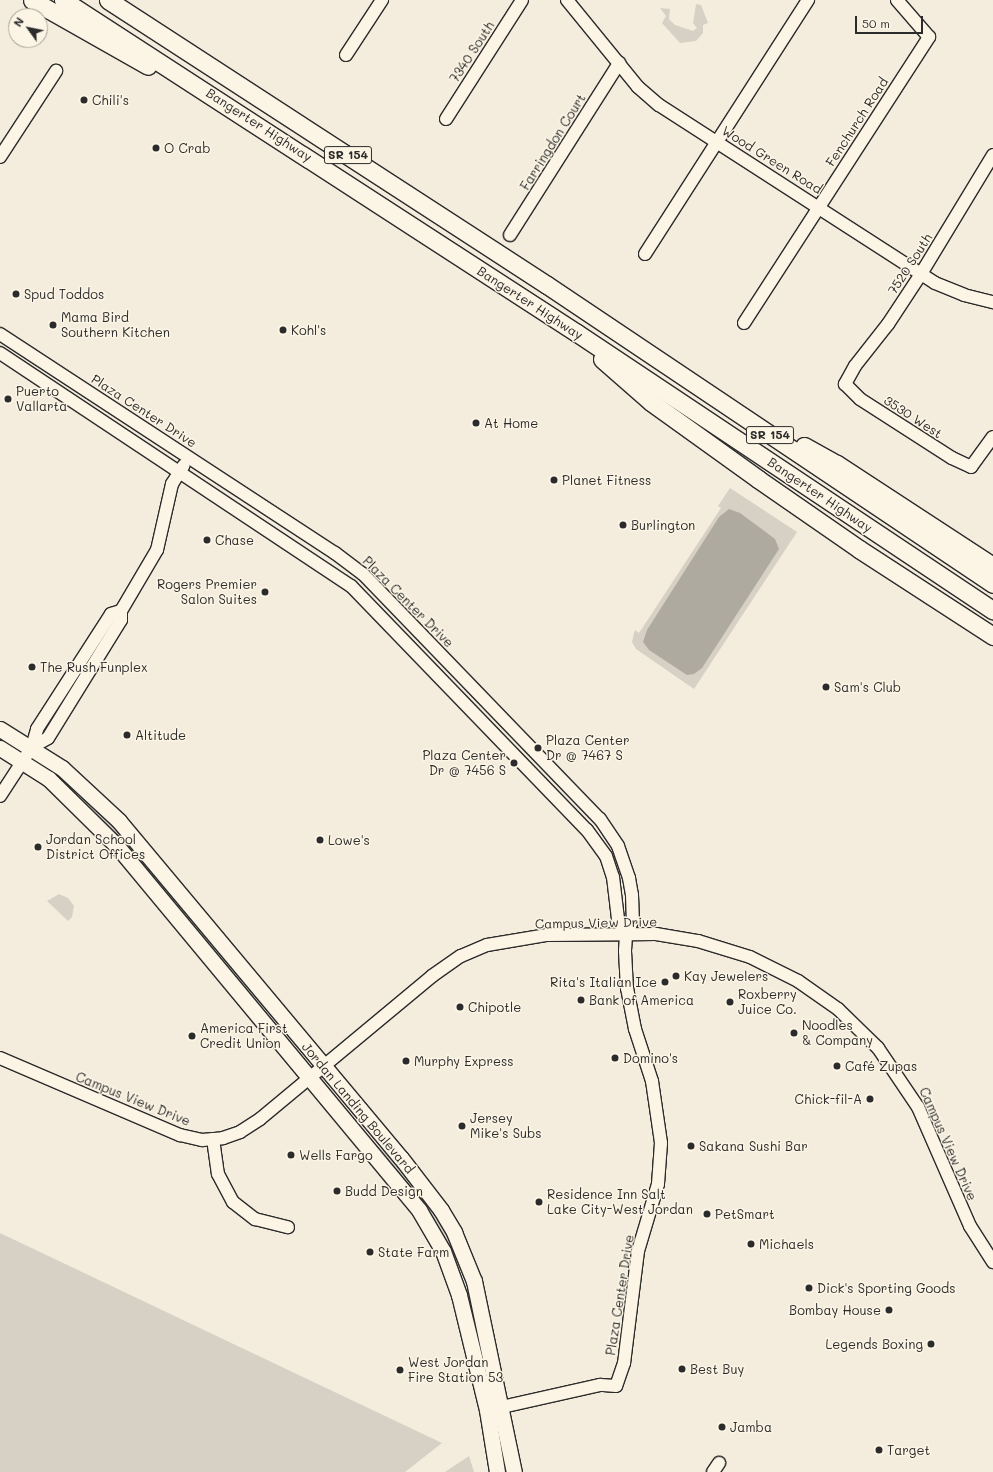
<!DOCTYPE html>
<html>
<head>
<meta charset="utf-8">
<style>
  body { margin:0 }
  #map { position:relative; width:993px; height:1472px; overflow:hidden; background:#f4edde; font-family:Mali,sans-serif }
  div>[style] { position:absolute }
  .green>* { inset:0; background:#d6d1c4 }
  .water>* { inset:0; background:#afaaa0 }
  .roads { filter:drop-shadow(1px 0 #2b2b2b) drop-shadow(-1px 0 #2b2b2b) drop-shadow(0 1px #2b2b2b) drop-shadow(0 -1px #2b2b2b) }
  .minor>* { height:12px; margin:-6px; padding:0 6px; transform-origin:6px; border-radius:6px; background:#fcf5e5 }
  .major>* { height:15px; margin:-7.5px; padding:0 7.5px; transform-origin:7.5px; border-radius:7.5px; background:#fcf5e5 }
  .highway>* { height:17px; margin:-8.5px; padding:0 8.5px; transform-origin:8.5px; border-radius:8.5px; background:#fcf5e5 }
  .dots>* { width:11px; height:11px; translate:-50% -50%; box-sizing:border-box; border:2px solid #fcf5e5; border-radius:50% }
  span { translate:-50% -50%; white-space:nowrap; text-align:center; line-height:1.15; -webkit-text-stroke:3px #fcf5e5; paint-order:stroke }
  .shield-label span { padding:1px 3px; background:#fcf5e5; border:1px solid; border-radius:3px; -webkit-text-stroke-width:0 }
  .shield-label { font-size:12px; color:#2b2b2b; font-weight:700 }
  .street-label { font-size:13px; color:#2b2b2b }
  .poi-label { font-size:13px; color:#2b2b2b }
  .left { translate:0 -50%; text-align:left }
  .right { translate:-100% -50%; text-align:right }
  .north { position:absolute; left:8px; top:8px; width:40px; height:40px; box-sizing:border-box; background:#fcf5e5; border:1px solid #a8a49b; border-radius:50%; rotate:303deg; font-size:11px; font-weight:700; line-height:16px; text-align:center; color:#2b2b2b }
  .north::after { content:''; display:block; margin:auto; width:14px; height:18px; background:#2b2b2b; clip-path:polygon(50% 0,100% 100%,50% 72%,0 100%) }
  .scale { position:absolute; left:855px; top:16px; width:68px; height:18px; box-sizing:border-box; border:2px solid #2b2b2b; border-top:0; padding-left:5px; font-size:12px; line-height:14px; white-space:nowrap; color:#2b2b2b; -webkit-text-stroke:3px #fcf5e5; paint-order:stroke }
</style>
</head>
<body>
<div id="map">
  <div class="green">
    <i style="clip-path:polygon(696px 4px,701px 5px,708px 23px,703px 25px,703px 33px,696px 41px,680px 43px,662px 23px,666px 16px,660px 8px,670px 9px,669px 19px,675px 25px,693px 31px,697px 28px,693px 23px)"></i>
    <i style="clip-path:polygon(730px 488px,797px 532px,694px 689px,636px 649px,632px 642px,634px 633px,635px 630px,639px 633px,721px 508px,718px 506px)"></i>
    <i style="clip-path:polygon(44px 767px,113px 824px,307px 1055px,305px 1057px,264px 1008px,239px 985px,42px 769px)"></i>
    <i style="clip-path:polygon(59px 894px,68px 898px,74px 906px,72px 917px,68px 921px,47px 901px)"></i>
    <i style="clip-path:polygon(367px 1136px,394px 1161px,432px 1205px,464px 1269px,458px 1269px)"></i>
    <i style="clip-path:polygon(0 1233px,442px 1443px,405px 1472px,0 1472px)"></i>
    <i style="clip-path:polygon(469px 1456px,474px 1472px,445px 1472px)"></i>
  </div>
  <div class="water">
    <i style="clip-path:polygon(729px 509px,740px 513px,775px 539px,779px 549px,702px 668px,694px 674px,687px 675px,649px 650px,643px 642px,647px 630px,719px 517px)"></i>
  </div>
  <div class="roads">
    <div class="minor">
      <i style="left:567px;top:0;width:112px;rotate:50.8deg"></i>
      <i style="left:638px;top:87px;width:28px;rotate:41deg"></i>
      <i style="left:659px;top:105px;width:328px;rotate:32.8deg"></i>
      <i style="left:935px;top:283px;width:31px;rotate:22deg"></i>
      <i style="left:964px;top:295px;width:30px;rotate:14deg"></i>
      <i style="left:346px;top:55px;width:66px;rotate:-56.8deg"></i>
      <i style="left:446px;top:119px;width:141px;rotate:-57.4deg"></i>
      <i style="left:993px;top:155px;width:139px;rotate:121.2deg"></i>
      <i style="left:921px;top:274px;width:60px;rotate:123.4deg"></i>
      <i style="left:888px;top:324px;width:53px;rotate:128.2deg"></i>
      <i style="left:855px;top:366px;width:21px;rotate:119deg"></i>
      <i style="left:845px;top:384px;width:21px;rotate:45deg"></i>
      <i style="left:860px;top:399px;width:109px;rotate:32.7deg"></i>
      <i style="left:952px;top:458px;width:21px;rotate:25deg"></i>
      <i style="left:971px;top:467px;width:37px;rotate:-54deg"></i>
      <i style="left:0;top:157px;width:103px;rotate:-56.9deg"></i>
      <i style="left:510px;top:235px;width:204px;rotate:-57.6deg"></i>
      <i style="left:645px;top:254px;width:302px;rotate:-57.3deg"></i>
      <i style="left:744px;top:323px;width:341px;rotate:-57.1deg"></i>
      <i style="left:929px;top:37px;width:49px;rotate:-130.9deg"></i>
      <i style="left:0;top:334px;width:400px;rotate:33.2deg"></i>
      <i style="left:335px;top:553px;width:35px;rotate:37deg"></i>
      <i style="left:363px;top:574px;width:341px;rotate:46deg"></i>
      <i style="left:600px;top:819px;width:32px;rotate:56deg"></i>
      <i style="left:618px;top:846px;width:34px;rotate:71deg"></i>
      <i style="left:629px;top:878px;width:17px;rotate:80deg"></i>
      <i style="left:632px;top:895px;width:24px;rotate:88deg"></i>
      <i style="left:633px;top:919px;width:18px;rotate:112deg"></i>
      <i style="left:626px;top:936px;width:15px;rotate:94deg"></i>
      <i style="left:625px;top:951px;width:37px;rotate:87deg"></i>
      <i style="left:627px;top:988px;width:42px;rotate:79deg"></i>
      <i style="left:635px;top:1029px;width:55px;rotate:71.9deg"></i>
      <i style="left:652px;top:1081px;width:63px;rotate:81.7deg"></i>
      <i style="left:661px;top:1143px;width:41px;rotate:94.2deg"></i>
      <i style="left:658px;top:1184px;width:70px;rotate:106.6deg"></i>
      <i style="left:638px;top:1251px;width:113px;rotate:97.1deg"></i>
      <i style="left:624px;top:1363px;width:24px;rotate:109deg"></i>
      <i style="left:616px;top:1386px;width:16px;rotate:-176deg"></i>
      <i style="left:600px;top:1385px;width:110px;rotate:167.4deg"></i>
      <i style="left:0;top:353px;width:421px;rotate:33.6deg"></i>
      <i style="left:351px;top:586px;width:339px;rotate:46deg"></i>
      <i style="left:587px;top:830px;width:32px;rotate:54deg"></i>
      <i style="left:606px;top:856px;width:22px;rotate:72deg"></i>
      <i style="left:613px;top:877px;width:42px;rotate:83.2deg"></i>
      <i style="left:618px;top:919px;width:19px;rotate:65deg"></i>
      <i style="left:32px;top:747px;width:18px;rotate:-29deg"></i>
      <i style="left:48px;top:738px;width:139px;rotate:-58.3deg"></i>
      <i style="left:121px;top:620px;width:9px;rotate:-90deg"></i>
      <i style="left:121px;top:611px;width:71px;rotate:-59.5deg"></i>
      <i style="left:157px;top:550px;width:68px;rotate:-77.2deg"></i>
      <i style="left:172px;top:484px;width:22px;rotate:-58deg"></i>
      <i style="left:0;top:796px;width:59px;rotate:-56.9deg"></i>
      <i style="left:32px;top:747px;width:19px;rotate:-74deg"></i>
      <i style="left:37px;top:729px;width:137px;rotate:-57.2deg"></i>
      <i style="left:111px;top:614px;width:10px;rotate:-17deg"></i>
      <i style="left:0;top:1058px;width:196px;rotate:23.2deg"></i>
      <i style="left:180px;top:1135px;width:23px;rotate:13deg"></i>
      <i style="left:202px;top:1140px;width:21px;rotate:-5deg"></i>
      <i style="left:223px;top:1138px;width:18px;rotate:-19deg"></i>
      <i style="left:240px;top:1132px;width:24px;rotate:-33deg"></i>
      <i style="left:260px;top:1119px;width:224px;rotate:-39.7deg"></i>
      <i style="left:432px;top:976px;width:35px;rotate:-35deg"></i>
      <i style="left:461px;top:956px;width:28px;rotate:-23deg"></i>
      <i style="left:487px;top:945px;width:61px;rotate:-9.5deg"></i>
      <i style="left:547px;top:935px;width:109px;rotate:-0.5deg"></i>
      <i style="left:656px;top:934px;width:43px;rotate:9.5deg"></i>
      <i style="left:698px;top:941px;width:54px;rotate:17.1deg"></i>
      <i style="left:750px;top:957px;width:54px;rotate:26.6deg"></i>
      <i style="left:798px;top:981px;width:49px;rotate:35deg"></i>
      <i style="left:838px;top:1009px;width:56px;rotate:44.3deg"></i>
      <i style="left:878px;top:1048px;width:71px;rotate:55.9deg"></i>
      <i style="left:918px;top:1107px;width:130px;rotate:66.4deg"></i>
      <i style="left:970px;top:1226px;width:43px;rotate:57.4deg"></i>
      <i style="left:213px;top:1139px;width:35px;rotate:82deg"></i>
      <i style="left:218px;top:1174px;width:32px;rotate:62deg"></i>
      <i style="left:233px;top:1202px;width:28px;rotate:38deg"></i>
      <i style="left:255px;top:1219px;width:34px;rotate:14deg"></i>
      <i style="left:713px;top:1472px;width:11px;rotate:-56deg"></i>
    </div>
    <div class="major">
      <i style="left:0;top:729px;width:73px;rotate:32.2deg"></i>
      <i style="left:62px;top:768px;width:78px;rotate:42.9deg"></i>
      <i style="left:119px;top:821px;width:439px;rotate:50.1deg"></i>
      <i style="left:401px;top:1158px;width:66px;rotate:52.4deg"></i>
      <i style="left:441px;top:1210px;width:26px;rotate:59deg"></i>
      <i style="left:454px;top:1232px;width:53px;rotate:67.8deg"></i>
      <i style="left:474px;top:1281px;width:195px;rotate:78.2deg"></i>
      <i style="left:0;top:748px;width:58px;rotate:32.3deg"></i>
      <i style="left:49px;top:779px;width:95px;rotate:44.6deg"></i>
      <i style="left:117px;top:846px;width:473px;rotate:50.3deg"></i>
      <i style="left:419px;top:1210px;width:48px;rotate:59.7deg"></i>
      <i style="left:443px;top:1251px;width:47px;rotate:70deg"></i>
      <i style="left:459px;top:1295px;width:118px;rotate:76.3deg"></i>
      <i style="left:487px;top:1410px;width:63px;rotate:80.8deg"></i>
    </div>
    <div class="highway">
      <i style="left:32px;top:0;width:133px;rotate:29.6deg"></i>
      <i style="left:63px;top:0;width:612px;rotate:32.94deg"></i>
      <i style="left:577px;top:333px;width:500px;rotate:33.7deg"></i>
      <i style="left:108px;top:0;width:523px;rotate:32.99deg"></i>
      <i style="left:547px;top:285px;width:537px;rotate:33.84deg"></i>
      <i style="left:602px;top:359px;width:65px;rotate:41.3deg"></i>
      <i style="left:651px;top:402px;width:132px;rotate:35.7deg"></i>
      <i style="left:758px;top:479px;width:123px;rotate:34.7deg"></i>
      <i style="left:859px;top:549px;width:160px;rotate:33deg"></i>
      <i style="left:804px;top:446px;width:38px;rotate:29deg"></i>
      <i style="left:837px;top:464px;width:186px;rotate:33.2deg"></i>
    </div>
  </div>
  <div class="dots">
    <i style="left:84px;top:100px;background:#2b2b2b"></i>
    <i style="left:156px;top:148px;background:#2b2b2b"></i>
    <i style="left:16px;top:294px;background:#2b2b2b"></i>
    <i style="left:53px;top:325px;background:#2b2b2b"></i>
    <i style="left:283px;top:330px;background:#2b2b2b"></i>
    <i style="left:8px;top:399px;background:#2b2b2b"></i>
    <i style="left:476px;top:423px;background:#2b2b2b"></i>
    <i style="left:554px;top:480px;background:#2b2b2b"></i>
    <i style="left:623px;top:525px;background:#2b2b2b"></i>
    <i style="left:207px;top:540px;background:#2b2b2b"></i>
    <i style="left:265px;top:592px;background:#2b2b2b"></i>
    <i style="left:32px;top:667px;background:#2b2b2b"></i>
    <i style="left:826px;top:687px;background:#2b2b2b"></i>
    <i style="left:127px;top:735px;background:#2b2b2b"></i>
    <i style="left:538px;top:748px;background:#2b2b2b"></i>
    <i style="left:514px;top:763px;background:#2b2b2b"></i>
    <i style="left:320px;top:840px;background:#2b2b2b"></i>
    <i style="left:38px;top:847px;background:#2b2b2b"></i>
    <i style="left:676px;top:976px;background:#2b2b2b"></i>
    <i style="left:665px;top:982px;background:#2b2b2b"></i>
    <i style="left:581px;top:1000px;background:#2b2b2b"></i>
    <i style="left:730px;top:1002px;background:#2b2b2b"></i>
    <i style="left:460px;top:1007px;background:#2b2b2b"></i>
    <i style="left:794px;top:1033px;background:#2b2b2b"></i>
    <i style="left:192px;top:1036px;background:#2b2b2b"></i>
    <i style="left:615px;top:1058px;background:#2b2b2b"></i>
    <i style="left:406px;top:1061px;background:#2b2b2b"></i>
    <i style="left:837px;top:1066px;background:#2b2b2b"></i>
    <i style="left:870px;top:1099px;background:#2b2b2b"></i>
    <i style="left:462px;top:1126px;background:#2b2b2b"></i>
    <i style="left:691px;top:1146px;background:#2b2b2b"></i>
    <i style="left:291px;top:1155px;background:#2b2b2b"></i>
    <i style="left:337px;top:1191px;background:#2b2b2b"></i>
    <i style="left:539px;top:1202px;background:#2b2b2b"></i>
    <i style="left:707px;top:1214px;background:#2b2b2b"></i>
    <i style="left:751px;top:1244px;background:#2b2b2b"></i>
    <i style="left:370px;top:1252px;background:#2b2b2b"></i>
    <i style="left:809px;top:1288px;background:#2b2b2b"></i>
    <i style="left:889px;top:1310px;background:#2b2b2b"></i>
    <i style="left:931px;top:1344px;background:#2b2b2b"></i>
    <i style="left:682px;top:1369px;background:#2b2b2b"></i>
    <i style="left:400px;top:1370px;background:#2b2b2b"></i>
    <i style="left:722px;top:1427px;background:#2b2b2b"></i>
    <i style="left:879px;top:1450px;background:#2b2b2b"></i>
  </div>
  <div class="shield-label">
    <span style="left:348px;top:155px">SR 154</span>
    <span style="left:770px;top:435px">SR 154</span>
  </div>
  <div class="street-label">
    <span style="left:472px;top:52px;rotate:-57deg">7340 South</span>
    <span style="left:857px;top:122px;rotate:-57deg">Fenchurch Road</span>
    <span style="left:259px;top:125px;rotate:33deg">Bangerter Highway</span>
    <span style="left:553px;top:142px;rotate:-58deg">Farringdon Court</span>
    <span style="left:772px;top:160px;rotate:32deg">Wood Green Road</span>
    <span style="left:910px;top:264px;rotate:-57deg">7520 South</span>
    <span style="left:530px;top:303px;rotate:33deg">Bangerter Highway</span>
    <span style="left:144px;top:411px;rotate:33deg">Plaza Center Drive</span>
    <span style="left:913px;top:417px;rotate:33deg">3530 West</span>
    <span style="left:820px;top:495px;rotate:34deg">Bangerter Highway</span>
    <span style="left:408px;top:602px;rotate:45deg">Plaza Center Drive</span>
    <span style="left:596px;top:923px;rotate:-1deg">Campus View Drive</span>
    <span style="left:133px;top:1099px;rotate:22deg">Campus View Drive</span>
    <span style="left:358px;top:1108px;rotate:50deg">Jordan Landing Boulevard</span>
    <span style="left:948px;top:1144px;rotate:66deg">Campus View Drive</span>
    <span style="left:620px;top:1295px;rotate:-81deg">Plaza Center Drive</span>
  </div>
  <div class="poi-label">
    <span class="left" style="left:92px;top:100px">Chili's</span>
    <span class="left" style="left:164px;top:148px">O Crab</span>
    <span class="left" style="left:24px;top:294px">Spud Toddos</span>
    <span class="left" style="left:61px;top:325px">Mama Bird<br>Southern Kitchen</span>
    <span class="left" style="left:291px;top:330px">Kohl's</span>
    <span class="left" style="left:16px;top:399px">Puerto<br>Vallarta</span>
    <span class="left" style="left:484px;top:423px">At Home</span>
    <span class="left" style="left:562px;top:480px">Planet Fitness</span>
    <span class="left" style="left:631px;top:525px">Burlington</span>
    <span class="left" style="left:215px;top:540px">Chase</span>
    <span class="right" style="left:257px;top:592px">Rogers Premier<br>Salon Suites</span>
    <span class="left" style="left:40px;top:667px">The Rush Funplex</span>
    <span class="left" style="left:834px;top:687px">Sam's Club</span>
    <span class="left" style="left:135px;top:735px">Altitude</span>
    <span class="left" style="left:546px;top:748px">Plaza Center<br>Dr @ 7467 S</span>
    <span class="right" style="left:506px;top:763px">Plaza Center<br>Dr @ 7456 S</span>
    <span class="left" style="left:46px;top:847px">Jordan School<br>District Offices</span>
    <span class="left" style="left:328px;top:840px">Lowe's</span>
    <span class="left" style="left:684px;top:976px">Kay Jewelers</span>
    <span class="right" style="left:657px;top:982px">Rita's Italian Ice</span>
    <span class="left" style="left:738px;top:1002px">Roxberry<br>Juice Co.</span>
    <span class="left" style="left:589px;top:1000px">Bank of America</span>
    <span class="left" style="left:468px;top:1007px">Chipotle</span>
    <span class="left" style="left:802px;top:1033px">Noodles<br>&amp; Company</span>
    <span class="left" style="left:200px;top:1036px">America First<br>Credit Union</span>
    <span class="left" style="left:623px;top:1058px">Domino's</span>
    <span class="left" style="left:414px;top:1061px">Murphy Express</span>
    <span class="left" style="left:845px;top:1066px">Café Zupas</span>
    <span class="right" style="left:862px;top:1099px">Chick-fil-A</span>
    <span class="left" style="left:470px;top:1126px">Jersey<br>Mike's Subs</span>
    <span class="left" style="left:699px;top:1146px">Sakana Sushi Bar</span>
    <span class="left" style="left:299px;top:1155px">Wells Fargo</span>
    <span class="left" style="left:345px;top:1191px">Budd Design</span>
    <span class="left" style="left:547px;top:1202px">Residence Inn Salt<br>Lake City-West Jordan</span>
    <span class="left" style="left:715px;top:1214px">PetSmart</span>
    <span class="left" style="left:759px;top:1244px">Michaels</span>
    <span class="left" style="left:378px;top:1252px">State Farm</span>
    <span class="left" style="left:817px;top:1288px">Dick's Sporting Goods</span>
    <span class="right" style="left:881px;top:1310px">Bombay House</span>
    <span class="right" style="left:923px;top:1344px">Legends Boxing</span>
    <span class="left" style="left:408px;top:1370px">West Jordan<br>Fire Station 53</span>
    <span class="left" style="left:690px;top:1369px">Best Buy</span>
    <span class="left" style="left:730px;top:1427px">Jamba</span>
    <span class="left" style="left:887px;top:1450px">Target</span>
  </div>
  <div class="north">N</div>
  <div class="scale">50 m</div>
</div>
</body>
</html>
